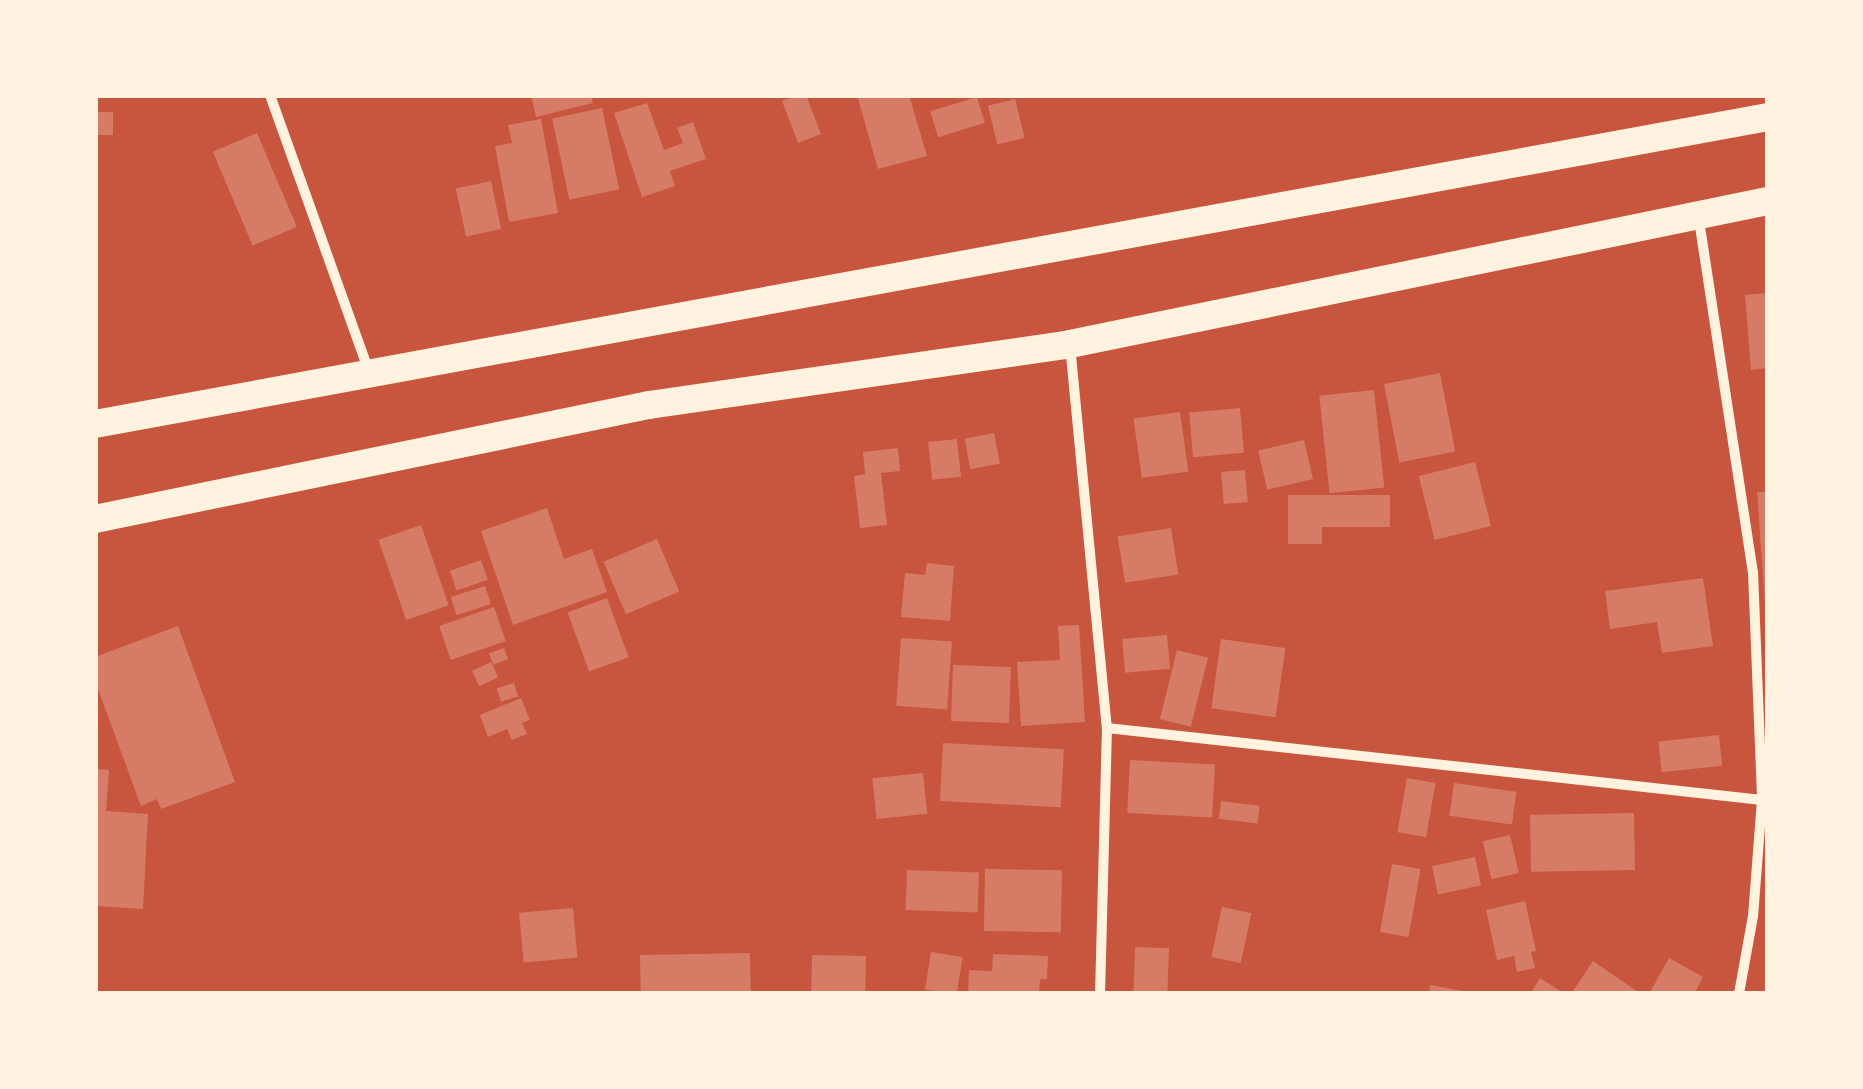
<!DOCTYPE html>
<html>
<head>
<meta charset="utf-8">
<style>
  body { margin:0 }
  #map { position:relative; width:1863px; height:1089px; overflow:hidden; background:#c8553d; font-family:Montserrat,sans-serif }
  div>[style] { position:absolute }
  .building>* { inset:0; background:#d67c66; transform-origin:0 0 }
  .minor>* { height:10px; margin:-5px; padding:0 5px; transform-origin:5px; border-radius:5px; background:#fff3e0 }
  .trunk>* { height:28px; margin:-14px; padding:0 14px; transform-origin:14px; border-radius:14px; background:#fff3e0 }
  span { translate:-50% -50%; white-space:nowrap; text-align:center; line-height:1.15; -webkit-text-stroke:8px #fff3e0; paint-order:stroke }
  .frame { position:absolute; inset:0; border:98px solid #fff3e0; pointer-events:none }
</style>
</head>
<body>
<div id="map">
  <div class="building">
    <i style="clip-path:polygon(531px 95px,591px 95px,593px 103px,536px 117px)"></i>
    <i style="clip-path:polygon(798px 95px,806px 95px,821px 134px,798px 143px,782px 101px)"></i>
    <i style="clip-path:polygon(857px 95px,909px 95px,927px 156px,878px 169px)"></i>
    <i style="left:977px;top:97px;width:27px;height:49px;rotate:73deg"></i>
    <i style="left:1015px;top:99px;width:40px;height:28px;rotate:76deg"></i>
    <i style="clip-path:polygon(647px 103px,664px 150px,683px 143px,677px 128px,693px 122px,706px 159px,670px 171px,675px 186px,642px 197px,614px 113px)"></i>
    <i style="left:602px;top:108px;width:83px;height:51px;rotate:78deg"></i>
    <i style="left:95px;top:112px;width:18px;height:23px"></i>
    <i style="clip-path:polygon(541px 119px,558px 213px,509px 222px,495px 146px,512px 143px,508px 125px)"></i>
    <i style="left:257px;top:133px;width:102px;height:48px;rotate:67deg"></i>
    <i style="left:491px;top:181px;width:49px;height:36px;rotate:78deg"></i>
    <i style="clip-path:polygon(1768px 293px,1768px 368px,1751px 370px,1745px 295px)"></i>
    <i style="left:1440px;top:373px;width:80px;height:57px;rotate:79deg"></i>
    <i style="left:1374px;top:390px;width:98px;height:55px;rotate:84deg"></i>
    <i style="left:1240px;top:408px;width:45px;height:51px;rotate:85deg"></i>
    <i style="left:1180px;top:412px;width:60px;height:47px;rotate:82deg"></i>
    <i style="left:994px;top:433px;width:31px;height:30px;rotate:79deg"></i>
    <i style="left:957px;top:439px;width:38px;height:29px;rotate:84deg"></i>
    <i style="left:1304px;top:440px;width:40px;height:47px;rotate:77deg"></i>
    <i style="clip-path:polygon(898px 448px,900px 471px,881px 473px,887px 525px,860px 528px,854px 476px,865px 474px,863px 452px)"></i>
    <i style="left:1475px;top:462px;width:66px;height:58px;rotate:76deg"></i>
    <i style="left:1245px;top:470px;width:32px;height:24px;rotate:85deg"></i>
    <i style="clip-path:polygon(1757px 492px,1768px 492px,1768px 603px,1765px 603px)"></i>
    <i style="clip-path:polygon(1288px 495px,1390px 495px,1390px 527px,1322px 527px,1322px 544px,1288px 544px)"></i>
    <i style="clip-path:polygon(547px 508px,564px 559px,592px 549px,607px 592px,513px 625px,481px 531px)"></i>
    <i style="left:421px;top:525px;width:85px;height:45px;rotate:71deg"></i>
    <i style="left:1171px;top:528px;width:47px;height:54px;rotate:81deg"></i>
    <i style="left:657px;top:539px;width:57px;height:58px;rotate:67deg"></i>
    <i style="left:481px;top:560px;width:21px;height:33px;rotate:71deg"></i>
    <i style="clip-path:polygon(927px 563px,954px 566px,950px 621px,901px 617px,905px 573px,925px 575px)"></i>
    <i style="clip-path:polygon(1703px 578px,1713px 646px,1662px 653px,1657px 622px,1610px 629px,1605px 591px)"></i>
    <i style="left:485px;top:586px;width:19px;height:36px;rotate:72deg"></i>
    <i style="left:607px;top:598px;width:63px;height:42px;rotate:70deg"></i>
    <i style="left:494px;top:607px;width:36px;height:58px;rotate:71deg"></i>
    <i style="clip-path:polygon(1079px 625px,1085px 722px,1021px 726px,1017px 662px,1060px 660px,1058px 626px)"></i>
    <i style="clip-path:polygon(178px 626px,235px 782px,161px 809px,157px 799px,141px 806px,95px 681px,95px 657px)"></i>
    <i style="left:1167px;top:635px;width:34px;height:45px;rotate:85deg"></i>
    <i style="left:901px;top:638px;width:51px;height:68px;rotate:4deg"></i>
    <i style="left:1221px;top:639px;width:65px;height:70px;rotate:8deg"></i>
    <i style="left:504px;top:648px;width:12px;height:16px;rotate:70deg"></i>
    <i style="left:1177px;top:650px;width:32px;height:71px;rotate:14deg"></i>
    <i style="left:491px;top:662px;width:17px;height:21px;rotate:65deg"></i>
    <i style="left:953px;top:665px;width:58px;height:56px;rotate:2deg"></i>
    <i style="left:514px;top:683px;width:14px;height:18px;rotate:73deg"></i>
    <i style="clip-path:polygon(521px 698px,530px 720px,522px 723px,527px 734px,512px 740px,507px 729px,488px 737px,480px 715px)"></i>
    <i style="left:1719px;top:735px;width:31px;height:61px;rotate:84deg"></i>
    <i style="left:943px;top:743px;width:121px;height:58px;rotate:3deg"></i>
    <i style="left:1130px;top:760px;width:85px;height:53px;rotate:3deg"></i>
    <i style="clip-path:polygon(95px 769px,109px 770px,106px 811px,148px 814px,143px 909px,95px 906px)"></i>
    <i style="left:923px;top:773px;width:41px;height:51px;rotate:84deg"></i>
    <i style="left:1407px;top:778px;width:29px;height:55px;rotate:10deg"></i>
    <i style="left:1454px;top:783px;width:63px;height:33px;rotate:8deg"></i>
    <i style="left:1221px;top:801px;width:39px;height:18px;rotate:7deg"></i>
    <i style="left:1634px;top:813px;width:57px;height:104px;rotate:89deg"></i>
    <i style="left:1510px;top:835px;width:39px;height:28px;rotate:77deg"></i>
    <i style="left:1475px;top:857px;width:29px;height:44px;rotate:78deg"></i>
    <i style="left:1392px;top:864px;width:29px;height:69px;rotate:10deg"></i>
    <i style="left:985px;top:869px;width:77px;height:62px;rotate:1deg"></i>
    <i style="left:907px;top:870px;width:72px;height:40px;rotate:2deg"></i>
    <i style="clip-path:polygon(1525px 901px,1536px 951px,1531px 952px,1535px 968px,1517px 972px,1514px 956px,1497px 960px,1486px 910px)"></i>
    <i style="left:1222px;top:907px;width:30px;height:51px;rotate:12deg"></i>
    <i style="left:573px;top:908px;width:50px;height:54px;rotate:85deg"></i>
    <i style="left:1135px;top:947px;width:34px;height:45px;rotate:2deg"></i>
    <i style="left:931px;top:952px;width:32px;height:38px;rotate:9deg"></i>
    <i style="left:750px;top:953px;width:41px;height:110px;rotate:89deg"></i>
    <i style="clip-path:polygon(993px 954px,1048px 956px,1047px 979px,1040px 979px,1039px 994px,968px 994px,969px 970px,992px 971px)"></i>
    <i style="left:812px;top:955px;width:54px;height:39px;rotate:1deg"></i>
    <i style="clip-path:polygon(1669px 958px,1703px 977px,1694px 994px,1649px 994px)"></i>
    <i style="clip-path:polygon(1593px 961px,1641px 994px,1571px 994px)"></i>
    <i style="clip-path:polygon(1540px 978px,1565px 994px,1530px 994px)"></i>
    <i style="clip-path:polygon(1430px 985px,1468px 992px,1468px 994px,1429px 994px)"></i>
  </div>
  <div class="minor">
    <i style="left:270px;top:95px;width:293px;rotate:70.3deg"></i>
    <i style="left:1699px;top:220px;width:356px;rotate:81.3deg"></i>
    <i style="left:1753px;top:572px;width:228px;rotate:87.7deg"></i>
    <i style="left:1762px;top:800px;width:116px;rotate:94.4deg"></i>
    <i style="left:1753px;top:916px;width:79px;rotate:100.2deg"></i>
    <i style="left:1070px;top:345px;width:385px;rotate:84.5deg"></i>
    <i style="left:1107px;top:728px;width:266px;rotate:91.5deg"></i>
    <i style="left:1107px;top:728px;width:659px;rotate:6.27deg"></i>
  </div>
  <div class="trunk">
    <i style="left:95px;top:424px;width:1701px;rotate:-10.4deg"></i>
    <i style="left:95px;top:519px;width:566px;rotate:-11.63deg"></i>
    <i style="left:649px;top:405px;width:425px;rotate:-8.2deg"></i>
    <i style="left:1070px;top:344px;width:712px;rotate:-11.58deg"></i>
  </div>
  <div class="frame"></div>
</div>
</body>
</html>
